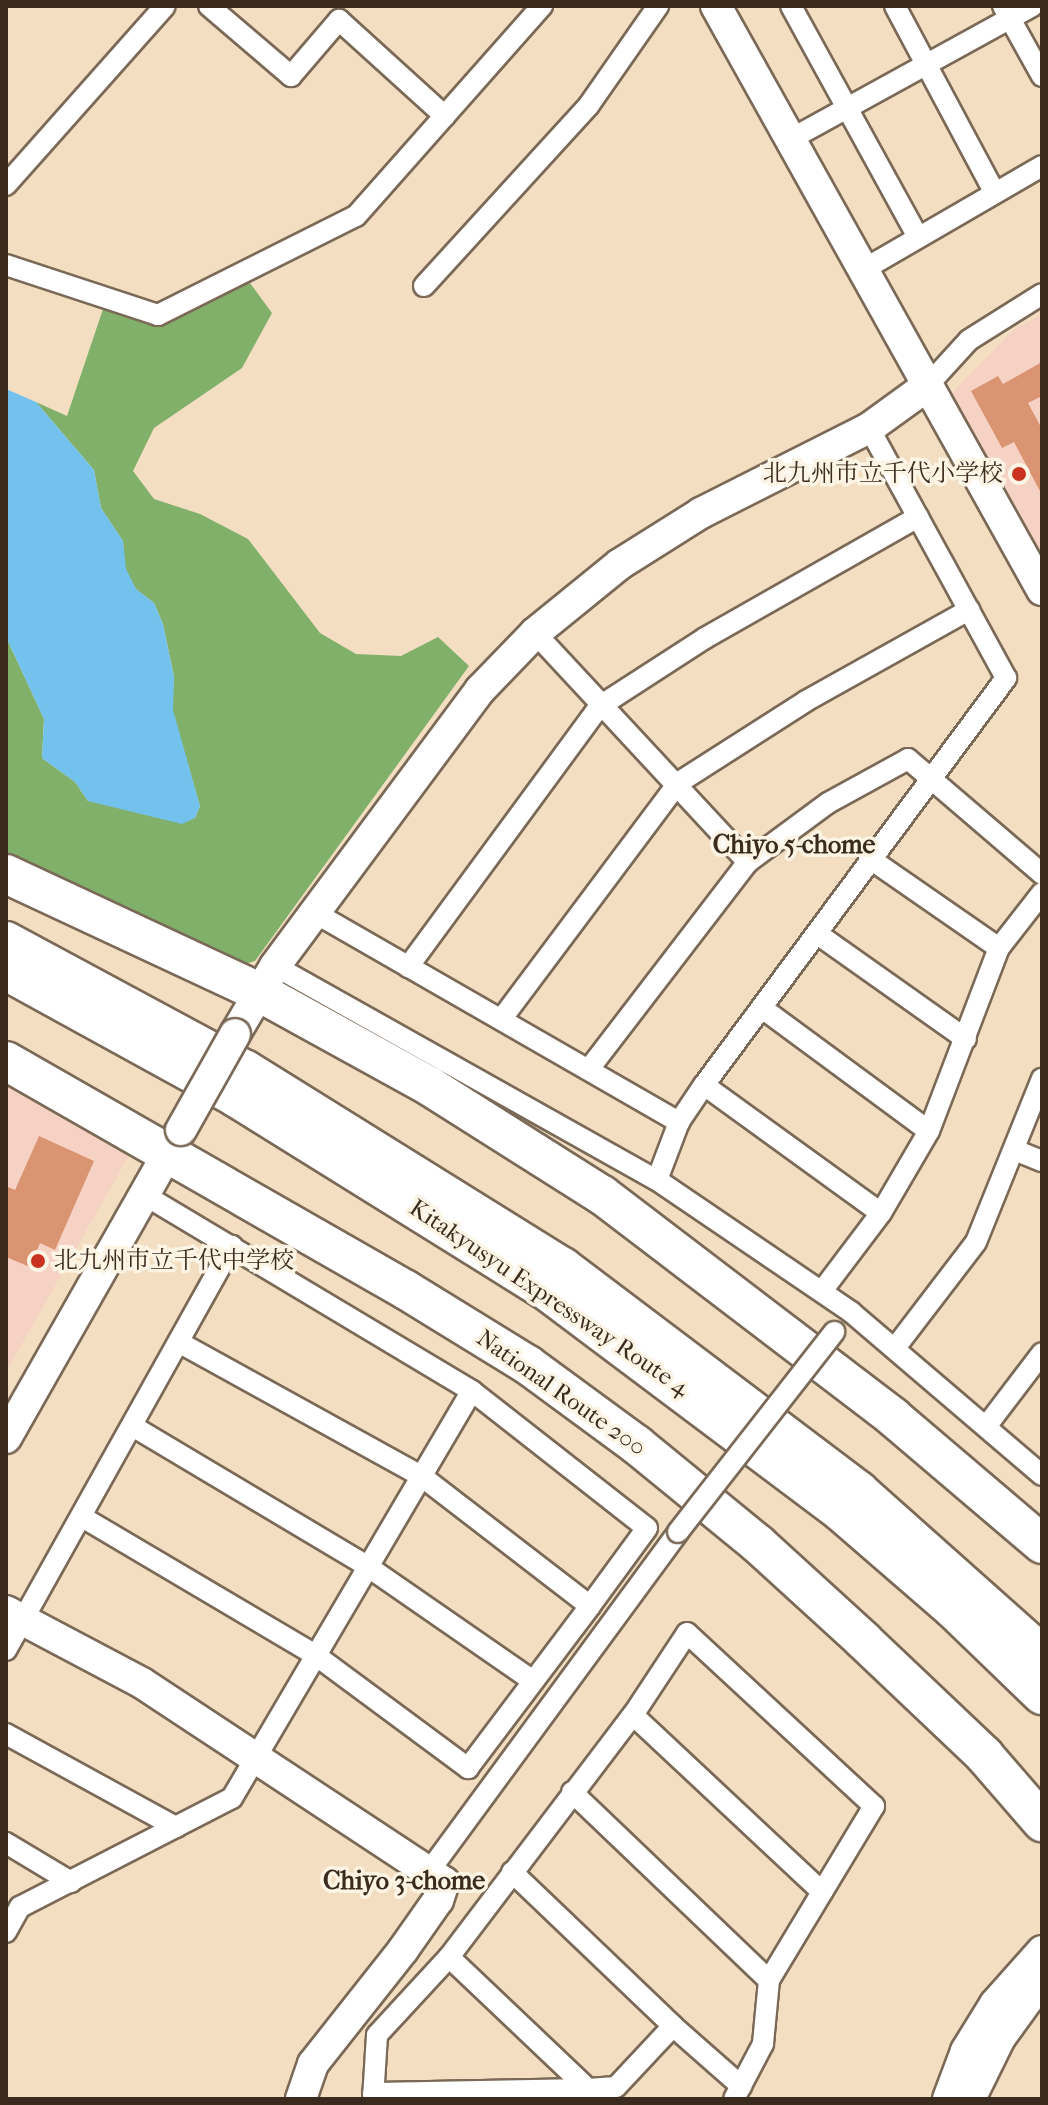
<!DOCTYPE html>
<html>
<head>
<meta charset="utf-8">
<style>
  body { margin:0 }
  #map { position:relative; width:1048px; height:2105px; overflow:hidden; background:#f3dec1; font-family:"IM FELL French Canon","Noto Serif JP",serif }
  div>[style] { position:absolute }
  .built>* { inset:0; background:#f6d2c4 }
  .forest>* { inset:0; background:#81b06a }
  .water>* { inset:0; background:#73c2ee }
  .building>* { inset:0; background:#da9472 }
  .roads { filter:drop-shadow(2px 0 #7b6957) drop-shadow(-2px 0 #7b6957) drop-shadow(0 2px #7b6957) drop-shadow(0 -2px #7b6957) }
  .street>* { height:20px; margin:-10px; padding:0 10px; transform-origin:10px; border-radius:10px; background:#fff }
  .secondary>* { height:30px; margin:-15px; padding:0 15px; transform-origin:15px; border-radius:15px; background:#fff }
  .highway>* { height:38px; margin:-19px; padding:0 19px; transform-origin:19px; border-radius:19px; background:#fff }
  .bridges { filter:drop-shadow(2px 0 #7b6957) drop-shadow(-2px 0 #7b6957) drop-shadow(0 2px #7b6957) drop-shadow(0 -2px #7b6957) }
  .street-bridge>* { height:20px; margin:-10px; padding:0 10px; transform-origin:10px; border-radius:10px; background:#fff }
  .secondary-bridge>* { height:30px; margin:-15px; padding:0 15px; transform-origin:15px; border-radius:15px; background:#fff }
  .dots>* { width:22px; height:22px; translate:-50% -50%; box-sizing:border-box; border:4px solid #fcf5e5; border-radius:50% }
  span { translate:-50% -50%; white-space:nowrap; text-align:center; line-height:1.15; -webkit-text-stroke:7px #fcf5e5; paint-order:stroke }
  .poi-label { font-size:24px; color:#3b2a1e }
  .right { translate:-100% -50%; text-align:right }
  .left { translate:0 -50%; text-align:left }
  .street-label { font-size:24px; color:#3b2a1e }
  .neighbourhood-label { font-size:26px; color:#3b2a1e; font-weight:700 }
  .frame { position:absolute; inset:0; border:8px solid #3b2a1e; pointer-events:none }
</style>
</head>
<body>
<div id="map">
  <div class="built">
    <i style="clip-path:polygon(1042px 314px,1042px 555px,952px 393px,1013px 330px)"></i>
    <i style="clip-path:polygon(6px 1077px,132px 1150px,6px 1372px)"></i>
  </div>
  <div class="forest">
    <i style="clip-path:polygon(250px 283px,272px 313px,242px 368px,154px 428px,133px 471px,154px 499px,200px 514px,248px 539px,320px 633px,356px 654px,401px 656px,438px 637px,469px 666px,255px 961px,241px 965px,6px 857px,6px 637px,44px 719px,42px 758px,75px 782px,88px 801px,195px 818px,200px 806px,172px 710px,174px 677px,163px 624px,154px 603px,136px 589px,125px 569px,123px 541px,101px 508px,94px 470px,36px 402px,67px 416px,103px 309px,153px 323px)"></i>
  </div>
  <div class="water">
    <i style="clip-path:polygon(6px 389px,36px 402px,94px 470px,101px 508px,123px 541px,126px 569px,136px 589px,154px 603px,163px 624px,174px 677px,173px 710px,200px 806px,195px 818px,182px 824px,88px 801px,75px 782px,42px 758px,44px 719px,6px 637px)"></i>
  </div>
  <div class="building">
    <i style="clip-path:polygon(1042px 362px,1042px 396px,1028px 403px,1042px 429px,1042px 495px,1014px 442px,1002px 448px,971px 391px,998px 376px,1003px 384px)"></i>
    <i style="clip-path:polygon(39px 1136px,94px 1161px,55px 1250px,40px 1243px,30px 1267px,6px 1257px,6px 1186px,15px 1190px)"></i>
  </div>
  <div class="roads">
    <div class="street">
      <i style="left:209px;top:6px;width:108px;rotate:40.5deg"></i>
      <i style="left:291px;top:76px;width:74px;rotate:-49.4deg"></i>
      <i style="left:339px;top:20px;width:143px;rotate:42.2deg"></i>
      <i style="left:791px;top:6px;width:264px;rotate:61.2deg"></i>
      <i style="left:895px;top:6px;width:212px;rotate:61.9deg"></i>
      <i style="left:1003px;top:6px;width:80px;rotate:60.9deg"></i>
      <i style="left:789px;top:140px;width:278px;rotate:-28.8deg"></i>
      <i style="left:6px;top:185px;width:239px;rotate:-48.4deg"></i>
      <i style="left:6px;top:265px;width:160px;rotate:18.2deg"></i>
      <i style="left:158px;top:315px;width:221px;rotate:-26.6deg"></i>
      <i style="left:356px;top:216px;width:281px;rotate:-48.5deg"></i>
      <i style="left:861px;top:271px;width:209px;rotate:-30.1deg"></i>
      <i style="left:424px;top:286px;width:245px;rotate:-47.6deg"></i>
      <i style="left:589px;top:105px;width:121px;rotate:-55.1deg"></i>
      <i style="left:927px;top:386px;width:62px;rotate:-47.6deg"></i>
      <i style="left:969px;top:340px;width:86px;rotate:-32.2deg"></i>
      <i style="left:535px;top:633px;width:313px;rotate:47.1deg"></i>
      <i style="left:869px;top:858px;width:158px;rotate:34.7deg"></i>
      <i style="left:317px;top:914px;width:418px;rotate:29.9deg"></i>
      <i style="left:819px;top:935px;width:180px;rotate:35.3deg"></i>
      <i style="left:275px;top:966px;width:438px;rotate:29.3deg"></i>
      <i style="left:657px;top:1180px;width:235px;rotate:34.2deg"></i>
      <i style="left:851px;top:1312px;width:251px;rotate:40.5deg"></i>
      <i style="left:408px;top:967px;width:324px;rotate:-53.7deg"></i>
      <i style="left:600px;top:706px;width:125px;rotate:-32.9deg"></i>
      <i style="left:705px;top:638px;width:245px;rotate:-29.6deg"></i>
      <i style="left:762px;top:1008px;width:207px;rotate:36.4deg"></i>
      <i style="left:503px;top:1017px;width:292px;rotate:-53.2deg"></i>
      <i style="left:678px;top:783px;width:152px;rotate:-32.6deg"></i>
      <i style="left:806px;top:701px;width:187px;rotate:-29.2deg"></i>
      <i style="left:589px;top:1069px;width:261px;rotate:-52.5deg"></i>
      <i style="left:748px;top:862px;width:99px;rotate:-36.4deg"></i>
      <i style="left:828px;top:803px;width:91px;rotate:-28.8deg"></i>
      <i style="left:908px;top:759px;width:177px;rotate:40.6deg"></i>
      <i style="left:704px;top:1085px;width:218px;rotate:35.9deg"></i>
      <i style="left:1017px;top:1151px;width:27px;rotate:22deg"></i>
      <i style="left:657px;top:1180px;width:62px;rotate:-69.2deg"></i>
      <i style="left:679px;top:1122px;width:45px;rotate:-56deg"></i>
      <i style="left:704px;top:1085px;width:507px;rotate:-53.42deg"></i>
      <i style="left:1006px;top:678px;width:285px;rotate:-118.7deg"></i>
      <i style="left:822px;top:1291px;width:98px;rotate:-52.9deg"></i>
      <i style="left:881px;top:1213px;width:95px;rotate:-59.7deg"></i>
      <i style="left:929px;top:1131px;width:196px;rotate:-69.1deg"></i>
      <i style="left:999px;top:948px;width:70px;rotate:-52deg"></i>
      <i style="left:895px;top:1348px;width:133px;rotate:-52.6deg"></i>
      <i style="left:976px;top:1242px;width:176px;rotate:-68deg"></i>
      <i style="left:472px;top:1391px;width:222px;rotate:38.1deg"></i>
      <i style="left:647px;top:1528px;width:97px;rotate:126.2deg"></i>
      <i style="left:988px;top:1424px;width:89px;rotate:-52.7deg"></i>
      <i style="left:134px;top:1427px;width:271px;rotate:30.8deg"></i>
      <i style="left:367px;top:1566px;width:202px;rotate:34.7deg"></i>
      <i style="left:82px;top:1517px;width:269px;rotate:30.6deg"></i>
      <i style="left:314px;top:1654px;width:192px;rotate:36.5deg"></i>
      <i style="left:468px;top:1768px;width:203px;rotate:-53deg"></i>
      <i style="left:590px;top:1606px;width:213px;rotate:-142.4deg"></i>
      <i style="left:421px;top:1476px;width:277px;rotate:-151.1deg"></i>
      <i style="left:6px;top:1650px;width:463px;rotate:-60.8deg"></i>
      <i style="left:633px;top:1715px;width:259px;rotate:43.1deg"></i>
      <i style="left:6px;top:1734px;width:194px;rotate:28.7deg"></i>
      <i style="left:572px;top:1792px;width:272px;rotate:43.7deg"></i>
      <i style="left:6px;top:1843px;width:76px;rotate:31deg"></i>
      <i style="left:430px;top:1870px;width:419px;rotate:-53.7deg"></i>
      <i style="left:512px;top:1872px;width:223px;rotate:43.7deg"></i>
      <i style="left:6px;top:1932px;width:29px;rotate:-61deg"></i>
      <i style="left:20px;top:1907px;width:238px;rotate:-27.2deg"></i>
      <i style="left:232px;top:1798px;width:472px;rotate:-59.5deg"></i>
      <i style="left:472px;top:1391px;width:380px;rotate:-149.1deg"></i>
      <i style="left:449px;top:1957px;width:192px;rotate:43.5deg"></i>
      <i style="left:588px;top:2089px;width:28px;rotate:-4deg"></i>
      <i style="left:616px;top:2087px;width:83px;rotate:-46.9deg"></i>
      <i style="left:673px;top:2026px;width:91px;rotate:41.4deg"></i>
      <i style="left:373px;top:2093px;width:215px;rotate:-1.1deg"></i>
      <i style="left:373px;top:2099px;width:64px;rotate:-86.4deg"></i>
      <i style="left:377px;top:2035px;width:106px;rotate:-47.3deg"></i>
      <i style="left:449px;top:1957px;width:304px;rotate:-52.8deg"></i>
      <i style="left:633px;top:1715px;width:98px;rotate:-56.6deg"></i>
      <i style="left:687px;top:1633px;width:255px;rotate:42.8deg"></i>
      <i style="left:874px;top:1806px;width:203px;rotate:121.1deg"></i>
      <i style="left:769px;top:1980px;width:64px;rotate:95.4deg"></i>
      <i style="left:763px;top:2044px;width:62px;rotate:117.8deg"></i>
    </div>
    <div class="secondary">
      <i style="left:716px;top:6px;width:669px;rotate:60.83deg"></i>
      <i style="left:235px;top:1034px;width:79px;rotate:-59.5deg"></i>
      <i style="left:275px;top:966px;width:344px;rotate:-53.4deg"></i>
      <i style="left:480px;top:690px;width:79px;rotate:-46deg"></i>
      <i style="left:535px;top:633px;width:109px;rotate:-39.1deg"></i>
      <i style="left:620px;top:564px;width:96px;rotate:-32.2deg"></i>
      <i style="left:701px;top:513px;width:188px;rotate:-26.8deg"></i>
      <i style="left:869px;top:428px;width:72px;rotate:-35.9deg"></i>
      <i style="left:6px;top:1438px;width:348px;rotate:-60.4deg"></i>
      <i style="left:6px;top:1611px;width:154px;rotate:27.9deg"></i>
      <i style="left:142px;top:1683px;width:362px;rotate:33.4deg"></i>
      <i style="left:444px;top:1882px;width:19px;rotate:108deg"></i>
      <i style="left:438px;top:1900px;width:61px;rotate:125deg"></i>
      <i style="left:403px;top:1950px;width:145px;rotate:128.3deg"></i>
      <i style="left:313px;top:2064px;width:37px;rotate:109deg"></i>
      <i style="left:948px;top:2099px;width:51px;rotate:-69.4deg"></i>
      <i style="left:966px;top:2051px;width:55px;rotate:-58.3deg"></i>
      <i style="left:995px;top:2004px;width:71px;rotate:-48.4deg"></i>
      <i style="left:970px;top:2099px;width:68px;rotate:-63.8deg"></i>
      <i style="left:1000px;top:2038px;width:72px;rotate:-54.1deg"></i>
    </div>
    <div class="highway">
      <i style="left:6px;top:874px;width:279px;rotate:25deg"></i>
      <i style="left:259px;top:992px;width:196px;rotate:28.9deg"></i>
      <i style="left:431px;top:1087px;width:202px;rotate:32.3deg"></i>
      <i style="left:602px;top:1195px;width:366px;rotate:37.3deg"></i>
      <i style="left:893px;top:1417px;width:196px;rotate:40.4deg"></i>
      <i style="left:6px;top:941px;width:272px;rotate:28.3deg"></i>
      <i style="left:246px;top:1070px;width:373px;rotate:31.9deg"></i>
      <i style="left:563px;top:1267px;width:371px;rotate:37.1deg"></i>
      <i style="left:859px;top:1491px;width:245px;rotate:41.7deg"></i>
      <i style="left:6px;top:971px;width:261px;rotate:28.8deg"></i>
      <i style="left:235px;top:1097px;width:364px;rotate:31.9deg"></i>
      <i style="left:544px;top:1289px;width:371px;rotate:36.9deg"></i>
      <i style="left:841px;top:1512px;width:148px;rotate:40.9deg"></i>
      <i style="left:953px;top:1609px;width:124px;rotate:44deg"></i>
      <i style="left:6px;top:1061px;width:461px;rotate:29.8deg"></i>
      <i style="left:406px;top:1290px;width:143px;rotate:31.6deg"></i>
      <i style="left:528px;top:1365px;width:135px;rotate:36.3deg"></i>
      <i style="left:637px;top:1445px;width:156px;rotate:39.3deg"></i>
      <i style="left:758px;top:1544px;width:142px;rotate:42.4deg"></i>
      <i style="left:863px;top:1640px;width:167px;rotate:43.5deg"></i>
      <i style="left:984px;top:1755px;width:89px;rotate:49.1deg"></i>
    </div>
  </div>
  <div class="bridges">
    <div class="street-bridge">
      <i style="left:678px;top:1532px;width:254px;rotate:-52deg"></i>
    </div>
    <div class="secondary-bridge">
      <i style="left:181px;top:1130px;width:110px;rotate:-60.6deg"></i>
    </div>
  </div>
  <div class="dots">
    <i style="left:1019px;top:474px;background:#c8321e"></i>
    <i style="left:38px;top:1261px;background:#c8321e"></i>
  </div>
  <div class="poi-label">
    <span class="right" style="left:1003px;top:474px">北九州市立千代小学校</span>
    <span class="left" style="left:54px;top:1261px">北九州市立千代中学校</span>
  </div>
  <div class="street-label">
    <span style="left:549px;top:1298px;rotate:34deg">Kitakyusyu Expressway Route 4</span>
    <span style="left:561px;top:1393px;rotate:35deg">National Route 200</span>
  </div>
  <div class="neighbourhood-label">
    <span style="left:794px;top:845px">Chiyo 5-chome</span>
    <span style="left:404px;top:1881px">Chiyo 3-chome</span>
  </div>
  <div class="frame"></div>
</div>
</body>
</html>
